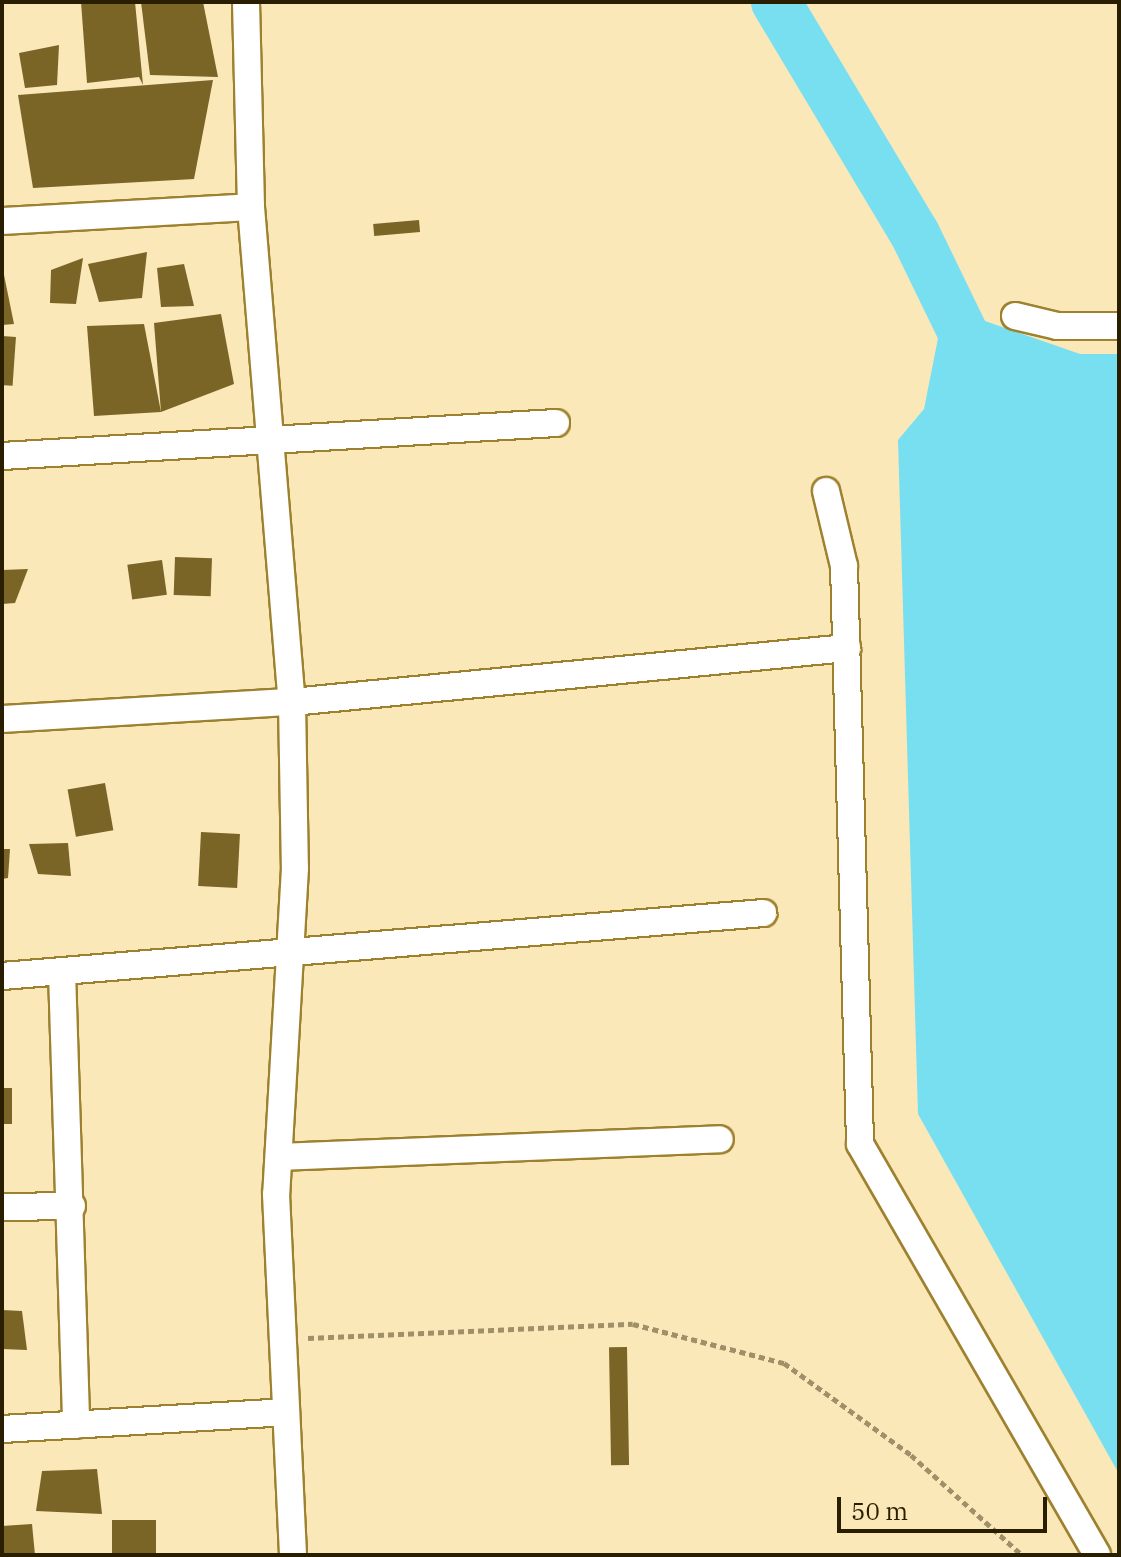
<!DOCTYPE html>
<html>
<head>
<meta charset="utf-8">
<style>
  body { margin:0 }
  #map { position:relative; width:1121px; height:1557px; overflow:hidden; background:#fae8b9; font-family:"IBM Plex Serif",serif }
  div>[style] { position:absolute }
  .water>* { inset:0; background:#78dff1 }
  .river>* { height:50px; margin:-25px; padding:0 25px; transform-origin:25px; border-radius:25px; background:#78dff1 }
  .building>* { inset:0; background:#7a6426; transform-origin:0 0 }
  .path>* { height:5px; margin-top:-2.5px; transform-origin:0; background:repeating-linear-gradient(90deg,#a09069 0 6px,transparent 0 10px) }
  .roads { filter:drop-shadow(2px 0 #9e812e) drop-shadow(-2px 0 #9e812e) drop-shadow(0 2px #9e812e) drop-shadow(0 -2px #9e812e) }
  .street>* { height:26px; margin:-13px; padding:0 13px; transform-origin:13px; border-radius:13px; background:#fff }
  span { translate:-50% -50%; white-space:nowrap; text-align:center; line-height:1.15; -webkit-text-stroke:8px #fae8b9; paint-order:stroke }
  .frame { position:absolute; inset:0; border:4px solid #2a1e00; pointer-events:none }
  .scale { position:absolute; left:837px; top:1497px; width:210px; height:36px; box-sizing:border-box; border:4px solid #2a1e00; border-top:0; padding-left:10px; font-size:24px; line-height:28px; white-space:nowrap; color:#2a1e00; -webkit-text-stroke:6px #fae8b9; paint-order:stroke }
</style>
</head>
<body>
<div id="map">
  <div class="water">
    <i style="clip-path:polygon(968px 305px,985px 321px,1080px 354px,1119px 354px,1119px 1474px,918px 1114px,898px 440px,924px 409px,942px 318px)"></i>
  </div>
  <div class="river">
    <i style="left:776px;top:2px;width:270px;rotate:59.1deg"></i>
    <i style="left:915px;top:234px;width:156px;rotate:64.1deg"></i>
  </div>
  <div class="building">
    <i style="clip-path:polygon(81px 2px,135px 2px,143px 85px,139px 77px,87px 83px)"></i>
    <i style="clip-path:polygon(141px 2px,203px 2px,218px 77px,150px 75px)"></i>
    <i style="clip-path:polygon(59px 45px,57px 85px,25px 88px,19px 53px)"></i>
    <i style="clip-path:polygon(213px 80px,194px 179px,33px 188px,18px 95px)"></i>
    <i style="left:419px;top:220px;width:12px;height:46px;rotate:85deg"></i>
    <i style="clip-path:polygon(147px 252px,142px 298px,99px 302px,88px 264px)"></i>
    <i style="clip-path:polygon(83px 258px,76px 304px,50px 303px,51px 270px)"></i>
    <i style="clip-path:polygon(184px 264px,194px 306px,161px 307px,157px 268px)"></i>
    <i style="clip-path:polygon(3px 270px,14px 324px,2px 325px)"></i>
    <i style="clip-path:polygon(221px 314px,234px 384px,161px 412px,154px 323px)"></i>
    <i style="clip-path:polygon(144px 324px,161px 412px,94px 416px,87px 326px)"></i>
    <i style="left:2px;top:336px;width:14px;height:49px;rotate:4deg"></i>
    <i style="left:175px;top:557px;width:37px;height:38px;rotate:2deg"></i>
    <i style="left:162px;top:560px;width:35px;height:35px;rotate:82deg"></i>
    <i style="clip-path:polygon(28px 569px,15px 603px,2px 604px,2px 570px)"></i>
    <i style="left:105px;top:783px;width:48px;height:38px;rotate:80deg"></i>
    <i style="left:201px;top:832px;width:39px;height:54px;rotate:3deg"></i>
    <i style="clip-path:polygon(68px 843px,71px 876px,38px 874px,29px 844px)"></i>
    <i style="clip-path:polygon(2px 849px,10px 849px,8px 878px,2px 879px)"></i>
    <i style="left:2px;top:1088px;width:10px;height:36px"></i>
    <i style="clip-path:polygon(2px 1310px,22px 1311px,27px 1350px,2px 1349px)"></i>
    <i style="left:627px;top:1347px;width:118px;height:18px;rotate:89deg"></i>
    <i style="clip-path:polygon(97px 1469px,102px 1514px,36px 1511px,42px 1471px)"></i>
    <i style="left:112px;top:1520px;width:44px;height:35px"></i>
    <i style="clip-path:polygon(32px 1524px,35px 1555px,2px 1555px,2px 1526px)"></i>
  </div>
  <div class="path">
    <i style="left:308px;top:1338px;width:325px;rotate:-2.5deg"></i>
    <i style="left:633px;top:1324px;width:156px;rotate:14.5deg"></i>
    <i style="left:784px;top:1363px;width:157px;rotate:35.9deg"></i>
    <i style="left:911px;top:1455px;width:149px;rotate:42deg"></i>
  </div>
  <div class="roads">
    <div class="street">
      <i style="left:246px;top:2px;width:205px;rotate:88.6deg"></i>
      <i style="left:251px;top:207px;width:497px;rotate:85.3deg"></i>
      <i style="left:292px;top:702px;width:166px;rotate:89deg"></i>
      <i style="left:295px;top:868px;width:327px;rotate:93.3deg"></i>
      <i style="left:276px;top:1194px;width:361px;rotate:87.3deg"></i>
      <i style="left:2px;top:221px;width:249px;rotate:-3.2deg"></i>
      <i style="left:1015px;top:316px;width:43px;rotate:13.4deg"></i>
      <i style="left:1057px;top:326px;width:62px"></i>
      <i style="left:2px;top:456px;width:555px;rotate:-3.41deg"></i>
      <i style="left:826px;top:491px;width:77px;rotate:76.5deg"></i>
      <i style="left:844px;top:566px;width:578px;rotate:88.41deg"></i>
      <i style="left:860px;top:1144px;width:474px;rotate:60deg"></i>
      <i style="left:2px;top:719px;width:290px;rotate:-3.4deg"></i>
      <i style="left:292px;top:702px;width:558px;rotate:-5.56deg"></i>
      <i style="left:62px;top:972px;width:453px;rotate:88.2deg"></i>
      <i style="left:2px;top:976px;width:764px;rotate:-4.73deg"></i>
      <i style="left:279px;top:1157px;width:441px;rotate:-2.3deg"></i>
      <i style="left:2px;top:1207px;width:70px;rotate:-0.8deg"></i>
      <i style="left:2px;top:1429px;width:283px;rotate:-3.4deg"></i>
    </div>
  </div>
  <div class="frame"></div>
  <div class="scale">50 m</div>
</div>
</body>
</html>
